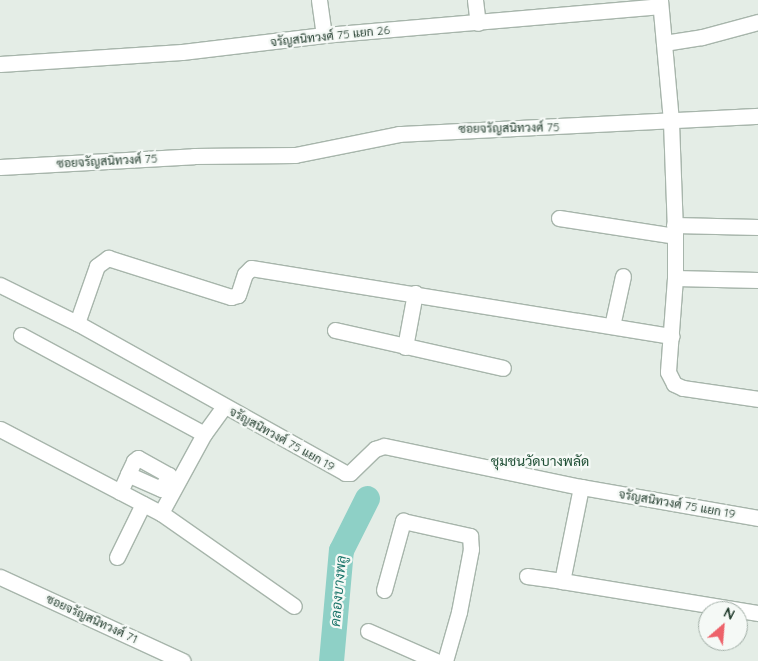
<!DOCTYPE html>
<html>
<head>
<meta charset="utf-8">
<style>
  body { margin:0 }
  #map { position:relative; width:758px; height:661px; overflow:hidden; background:#e4ede6; font-family:Quicksand,Sarabun,sans-serif }
  div>[style] { position:absolute }
  .river>* { height:25px; margin:-12.5px; padding:0 12.5px; transform-origin:12.5px; border-radius:12.5px; background:#8ed0c6 }
  .roads { filter:drop-shadow(1px 0 #a7b5ab) drop-shadow(-1px 0 #a7b5ab) drop-shadow(0 1px #a7b5ab) drop-shadow(0 -1px #a7b5ab) }
  .minor>* { height:15px; margin:-7.5px; padding:0 7.5px; transform-origin:7.5px; border-radius:7.5px; background:#fff }
  span { translate:-50% -50%; white-space:nowrap; text-align:center; line-height:1.15; -webkit-text-stroke:4.5px #f5f9f6; paint-order:stroke }
  .street-label { font-size:12px; color:#243e2f }
  .neighbourhood-label { font-size:14px; color:#205036 }
  .water-label { font-size:14px; color:#20786d; font-style:italic }
  .north { position:absolute; left:698px; top:601px; width:50px; height:50px; box-sizing:border-box; background:#f5f9f6; border:1px solid #a1aea6; border-radius:50%; rotate:27deg; font-size:14px; font-weight:700; line-height:20px; text-align:center; color:#243e2f }
  .north::after { content:''; display:block; margin:auto; width:18px; height:22px; background:#ed626a; clip-path:polygon(50% 0,100% 100%,50% 72%,0 100%) }
</style>
</head>
<body>
<div id="map">
  <div class="river">
    <i style="left:331px;top:661px;width:111px;rotate:-84.9deg"></i>
    <i style="left:341px;top:550px;width:58px;rotate:-63.4deg"></i>
  </div>
  <div class="roads">
    <div class="minor">
      <i style="left:319px;top:0;width:35px;rotate:82deg"></i>
      <i style="left:475px;top:0;width:23px;rotate:83deg"></i>
      <i style="left:660px;top:0;width:122px;rotate:84.8deg"></i>
      <i style="left:671px;top:122px;width:108px;rotate:87.9deg"></i>
      <i style="left:675px;top:230px;width:48px;rotate:90deg"></i>
      <i style="left:675px;top:278px;width:94px;rotate:94.3deg"></i>
      <i style="left:668px;top:372px;width:13px;rotate:63deg"></i>
      <i style="left:674px;top:384px;width:10px;rotate:24deg"></i>
      <i style="left:683px;top:388px;width:76px;rotate:8.3deg"></i>
      <i style="left:664px;top:43px;width:38px;rotate:-9deg"></i>
      <i style="left:702px;top:37px;width:58px;rotate:-15deg"></i>
      <i style="left:0;top:64px;width:182px;rotate:-3.8deg"></i>
      <i style="left:182px;top:52px;width:143px;rotate:-6.8deg"></i>
      <i style="left:324px;top:35px;width:337px;rotate:-4.9deg"></i>
      <i style="left:0;top:167px;width:194px;rotate:-3.2deg"></i>
      <i style="left:194px;top:156px;width:101px;rotate:-0.6deg"></i>
      <i style="left:295px;top:155px;width:106px;rotate:-11.4deg"></i>
      <i style="left:399px;top:134px;width:359px;rotate:-2.9deg"></i>
      <i style="left:559px;top:218px;width:117px;rotate:8.8deg"></i>
      <i style="left:674px;top:225px;width:84px;rotate:1.4deg"></i>
      <i style="left:675px;top:278px;width:83px;rotate:1.4deg"></i>
      <i style="left:0;top:285px;width:86px;rotate:26.3deg"></i>
      <i style="left:77px;top:323px;width:307px;rotate:29.2deg"></i>
      <i style="left:345px;top:473px;width:5px"></i>
      <i style="left:350px;top:473px;width:35px;rotate:-44deg"></i>
      <i style="left:375px;top:449px;width:9px;rotate:-18deg"></i>
      <i style="left:384px;top:446px;width:201px;rotate:11.8deg"></i>
      <i style="left:581px;top:487px;width:180px;rotate:9.9deg"></i>
      <i style="left:77px;top:323px;width:60px;rotate:-70.7deg"></i>
      <i style="left:97px;top:266px;width:14px;rotate:-36deg"></i>
      <i style="left:108px;top:258px;width:129px;rotate:17.6deg"></i>
      <i style="left:231px;top:297px;width:7px;rotate:-16deg"></i>
      <i style="left:238px;top:295px;width:22px;rotate:-72deg"></i>
      <i style="left:245px;top:274px;width:8px;rotate:-45deg"></i>
      <i style="left:251px;top:268px;width:426px;rotate:9.2deg"></i>
      <i style="left:612px;top:326px;width:51px;rotate:-77.6deg"></i>
      <i style="left:335px;top:330px;width:172px;rotate:12.7deg"></i>
      <i style="left:21px;top:335px;width:208px;rotate:28.4deg"></i>
      <i style="left:204px;top:434px;width:90px;rotate:118.6deg"></i>
      <i style="left:405px;top:347px;width:55px;rotate:-79.5deg"></i>
      <i style="left:0;top:429px;width:182px;rotate:27.6deg"></i>
      <i style="left:161px;top:513px;width:162px;rotate:35deg"></i>
      <i style="left:204px;top:434px;width:34px;rotate:-54deg"></i>
      <i style="left:581px;top:487px;width:96px;rotate:101.4deg"></i>
      <i style="left:562px;top:581px;width:199px;rotate:9.3deg"></i>
      <i style="left:120px;top:492px;width:20px;rotate:-66deg"></i>
      <i style="left:128px;top:474px;width:14px;rotate:-65deg"></i>
      <i style="left:134px;top:461px;width:5px;rotate:-37deg"></i>
      <i style="left:138px;top:458px;width:35px;rotate:29deg"></i>
      <i style="left:169px;top:475px;width:16px;rotate:120deg"></i>
      <i style="left:161px;top:489px;width:36px;rotate:-156deg"></i>
      <i style="left:117px;top:557px;width:59px;rotate:-63.9deg"></i>
      <i style="left:527px;top:576px;width:35px;rotate:8deg"></i>
      <i style="left:0;top:577px;width:201px;rotate:24.7deg"></i>
      <i style="left:384px;top:590px;width:72px;rotate:-74.6deg"></i>
      <i style="left:403px;top:521px;width:69px;rotate:12.6deg"></i>
      <i style="left:470px;top:536px;width:13px;rotate:86deg"></i>
      <i style="left:471px;top:549px;width:64px;rotate:100.8deg"></i>
      <i style="left:459px;top:612px;width:51px;rotate:105.9deg"></i>
      <i style="left:368px;top:631px;width:74px;rotate:23.8deg"></i>
    </div>
  </div>
  <div class="street-label">
    <span style="left:330px;top:36px;rotate:-6deg">จรัญสนิทวงศ์ 75 แยก 26</span>
    <span style="left:509px;top:128px;rotate:-1deg">ซอยจรัญสนิทวงศ์ 75</span>
    <span style="left:107px;top:161px;rotate:-3deg">ซอยจรัญสนิทวงศ์ 75</span>
    <span style="left:282px;top:439px;rotate:29deg">จรัญสนิทวงศ์ 75 แยก 19</span>
    <span style="left:677px;top:504px;rotate:10deg">จรัญสนิทวงศ์ 75 แยก 19</span>
    <span style="left:92px;top:619px;rotate:25deg">ซอยจรัญสนิทวงศ์ 71</span>
  </div>
  <div class="neighbourhood-label">
    <span style="left:540px;top:461px">ชุมชนวัดบางพลัด</span>
  </div>
  <div class="water-label">
    <span style="left:338px;top:591px;rotate:-85deg">คลองบางพลู</span>
  </div>
  <div class="north">N</div>
</div>
</body>
</html>
